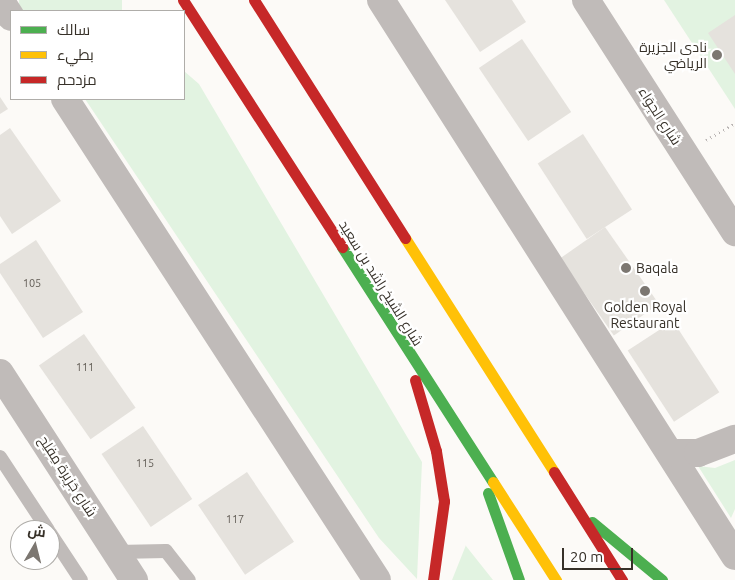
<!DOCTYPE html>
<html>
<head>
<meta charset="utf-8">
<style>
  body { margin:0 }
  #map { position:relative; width:735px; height:580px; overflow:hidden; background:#fcfaf7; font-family:Ubuntu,Cairo,sans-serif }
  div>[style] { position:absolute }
  .green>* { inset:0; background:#e2f3e1; transform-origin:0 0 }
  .building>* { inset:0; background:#e5e2dd; transform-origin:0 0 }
  .path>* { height:3px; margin-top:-1.5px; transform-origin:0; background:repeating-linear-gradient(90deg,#bab5b4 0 1px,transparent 0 5px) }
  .lane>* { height:14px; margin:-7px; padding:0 7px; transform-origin:7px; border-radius:7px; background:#c0bbb9 }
  .street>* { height:28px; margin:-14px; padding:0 14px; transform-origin:14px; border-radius:14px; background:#c0bbb9 }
  .fast>* { height:11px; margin:-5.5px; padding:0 5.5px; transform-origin:5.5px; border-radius:5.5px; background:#4caf50 }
  .slow>* { height:11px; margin:-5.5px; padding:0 5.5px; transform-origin:5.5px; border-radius:5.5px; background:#ffc107 }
  .jam>* { height:11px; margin:-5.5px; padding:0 5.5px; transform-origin:5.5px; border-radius:5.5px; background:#c62828 }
  .dots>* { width:14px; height:14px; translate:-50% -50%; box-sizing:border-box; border:2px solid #fff; border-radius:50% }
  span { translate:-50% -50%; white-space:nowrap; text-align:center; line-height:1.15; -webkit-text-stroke:4.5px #fff; paint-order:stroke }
  .number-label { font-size:11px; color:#625d56 }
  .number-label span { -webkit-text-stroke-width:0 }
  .poi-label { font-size:14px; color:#373129 }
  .right { translate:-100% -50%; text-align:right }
  .left { translate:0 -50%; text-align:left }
  .street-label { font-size:14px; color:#373129 }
  .legend { position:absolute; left:10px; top:10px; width:175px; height:90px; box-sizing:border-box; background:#fff; border:1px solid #afada9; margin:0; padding:6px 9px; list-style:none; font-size:15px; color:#373129 }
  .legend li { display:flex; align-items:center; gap:10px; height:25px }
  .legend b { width:25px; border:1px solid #afada9 }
  .north { position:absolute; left:10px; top:520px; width:50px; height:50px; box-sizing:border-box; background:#fff; border:1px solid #afada9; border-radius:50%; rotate:8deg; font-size:14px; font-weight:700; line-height:20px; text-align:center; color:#373129 }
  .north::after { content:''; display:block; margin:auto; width:18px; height:22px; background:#7c7771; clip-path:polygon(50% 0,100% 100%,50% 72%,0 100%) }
  .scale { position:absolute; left:562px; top:548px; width:71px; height:22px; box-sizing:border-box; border:2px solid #373129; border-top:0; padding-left:6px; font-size:15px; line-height:18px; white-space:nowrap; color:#373129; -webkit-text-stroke:4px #fff; paint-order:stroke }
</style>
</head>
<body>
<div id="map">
  <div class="green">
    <i style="left:19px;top:0;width:103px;height:14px"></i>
    <i style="clip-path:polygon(664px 0,735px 0,735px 109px)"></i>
    <i style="clip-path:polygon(184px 71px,199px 84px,422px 462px,417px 579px,379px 538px,85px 99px,184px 99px)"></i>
    <i style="clip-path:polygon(735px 460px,735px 509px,731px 518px,698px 466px,715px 468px)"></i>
    <i style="clip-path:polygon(466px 545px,466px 546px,493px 580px,452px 580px)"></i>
  </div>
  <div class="building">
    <i style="clip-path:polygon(445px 0,512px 0,526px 22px,480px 52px)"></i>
    <i style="clip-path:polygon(735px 15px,735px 74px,708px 33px)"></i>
    <i style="left:522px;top:39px;width:88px;height:52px;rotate:56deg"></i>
    <i style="clip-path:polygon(0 97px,8px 109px,0 114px)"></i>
    <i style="clip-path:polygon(10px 128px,61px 201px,12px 234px,0 216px,0 135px)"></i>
    <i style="left:583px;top:134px;width:90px;height:54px;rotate:57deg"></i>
    <i style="left:605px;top:227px;width:94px;height:55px;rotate:55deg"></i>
    <i style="clip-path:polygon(36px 240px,83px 312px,43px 338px,0 273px,0 264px)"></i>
    <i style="left:673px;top:321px;width:85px;height:54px;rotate:57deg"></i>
    <i style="left:84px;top:334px;width:90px;height:55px;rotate:55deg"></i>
    <i style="left:143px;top:426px;width:88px;height:50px;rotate:56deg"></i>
    <i style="left:247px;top:472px;width:84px;height:59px;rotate:56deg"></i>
  </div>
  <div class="path">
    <i style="left:706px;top:140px;width:34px;rotate:-30deg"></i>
  </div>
  <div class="lane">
    <i style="left:0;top:457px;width:87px;rotate:56.7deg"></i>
    <i style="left:50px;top:533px;width:56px;rotate:56.6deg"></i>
    <i style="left:117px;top:552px;width:49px;rotate:-1.2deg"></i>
    <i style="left:166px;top:551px;width:37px;rotate:52deg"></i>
  </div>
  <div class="street">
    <i style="left:0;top:0;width:20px;rotate:57deg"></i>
    <i style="left:381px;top:0;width:659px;rotate:57.52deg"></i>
    <i style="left:586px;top:0;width:276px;rotate:57.3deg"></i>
    <i style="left:65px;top:99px;width:573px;rotate:57.03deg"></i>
    <i style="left:0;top:373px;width:247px;rotate:57.1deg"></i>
    <i style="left:672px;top:453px;width:26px"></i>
    <i style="left:698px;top:453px;width:40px;rotate:-21deg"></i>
  </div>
  <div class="fast">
    <i style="left:342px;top:247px;width:279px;rotate:57.3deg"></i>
    <i style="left:488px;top:493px;width:92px;rotate:70.4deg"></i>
    <i style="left:592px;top:522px;width:91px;rotate:39.6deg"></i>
  </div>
  <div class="slow">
    <i style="left:405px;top:238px;width:277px;rotate:57.5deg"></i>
    <i style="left:493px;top:482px;width:117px;rotate:57.3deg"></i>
  </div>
  <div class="jam">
    <i style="left:183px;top:0;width:294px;rotate:57.2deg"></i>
    <i style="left:254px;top:0;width:282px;rotate:57.6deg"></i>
    <i style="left:415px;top:380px;width:74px;rotate:73.5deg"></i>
    <i style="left:436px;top:451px;width:51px;rotate:80.9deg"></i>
    <i style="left:444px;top:501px;width:80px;rotate:97.9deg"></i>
    <i style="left:554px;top:472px;width:128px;rotate:57.8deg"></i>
  </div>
  <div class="dots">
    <i style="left:717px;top:55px;background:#7c7771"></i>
    <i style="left:626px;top:268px;background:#7c7771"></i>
    <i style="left:645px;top:291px;background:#7c7771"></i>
  </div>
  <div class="number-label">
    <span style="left:32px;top:283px">105</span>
    <span style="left:85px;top:367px">111</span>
    <span style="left:145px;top:463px">115</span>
    <span style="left:235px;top:519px">117</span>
  </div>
  <div class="poi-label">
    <span class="right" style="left:707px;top:55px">نادى الجزيرة<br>الرياضي</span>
    <span class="left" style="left:636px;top:268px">Baqala</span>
    <span style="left:645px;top:315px">Golden Royal<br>Restaurant</span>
  </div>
  <div class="street-label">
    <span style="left:660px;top:116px;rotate:57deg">شارع الجِوَاء</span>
    <span style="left:381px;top:283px;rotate:58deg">شارع الشيخ راشد بن سعيد</span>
    <span style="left:68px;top:476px;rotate:57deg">شارع جَزِيرة مِفلِح</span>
  </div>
  <ul class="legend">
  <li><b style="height:6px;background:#4caf50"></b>سالك</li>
  <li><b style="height:6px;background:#ffc107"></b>بطيء</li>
  <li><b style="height:6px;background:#c62828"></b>مزدحم</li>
  </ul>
  <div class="north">ش</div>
  <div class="scale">20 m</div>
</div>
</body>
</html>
